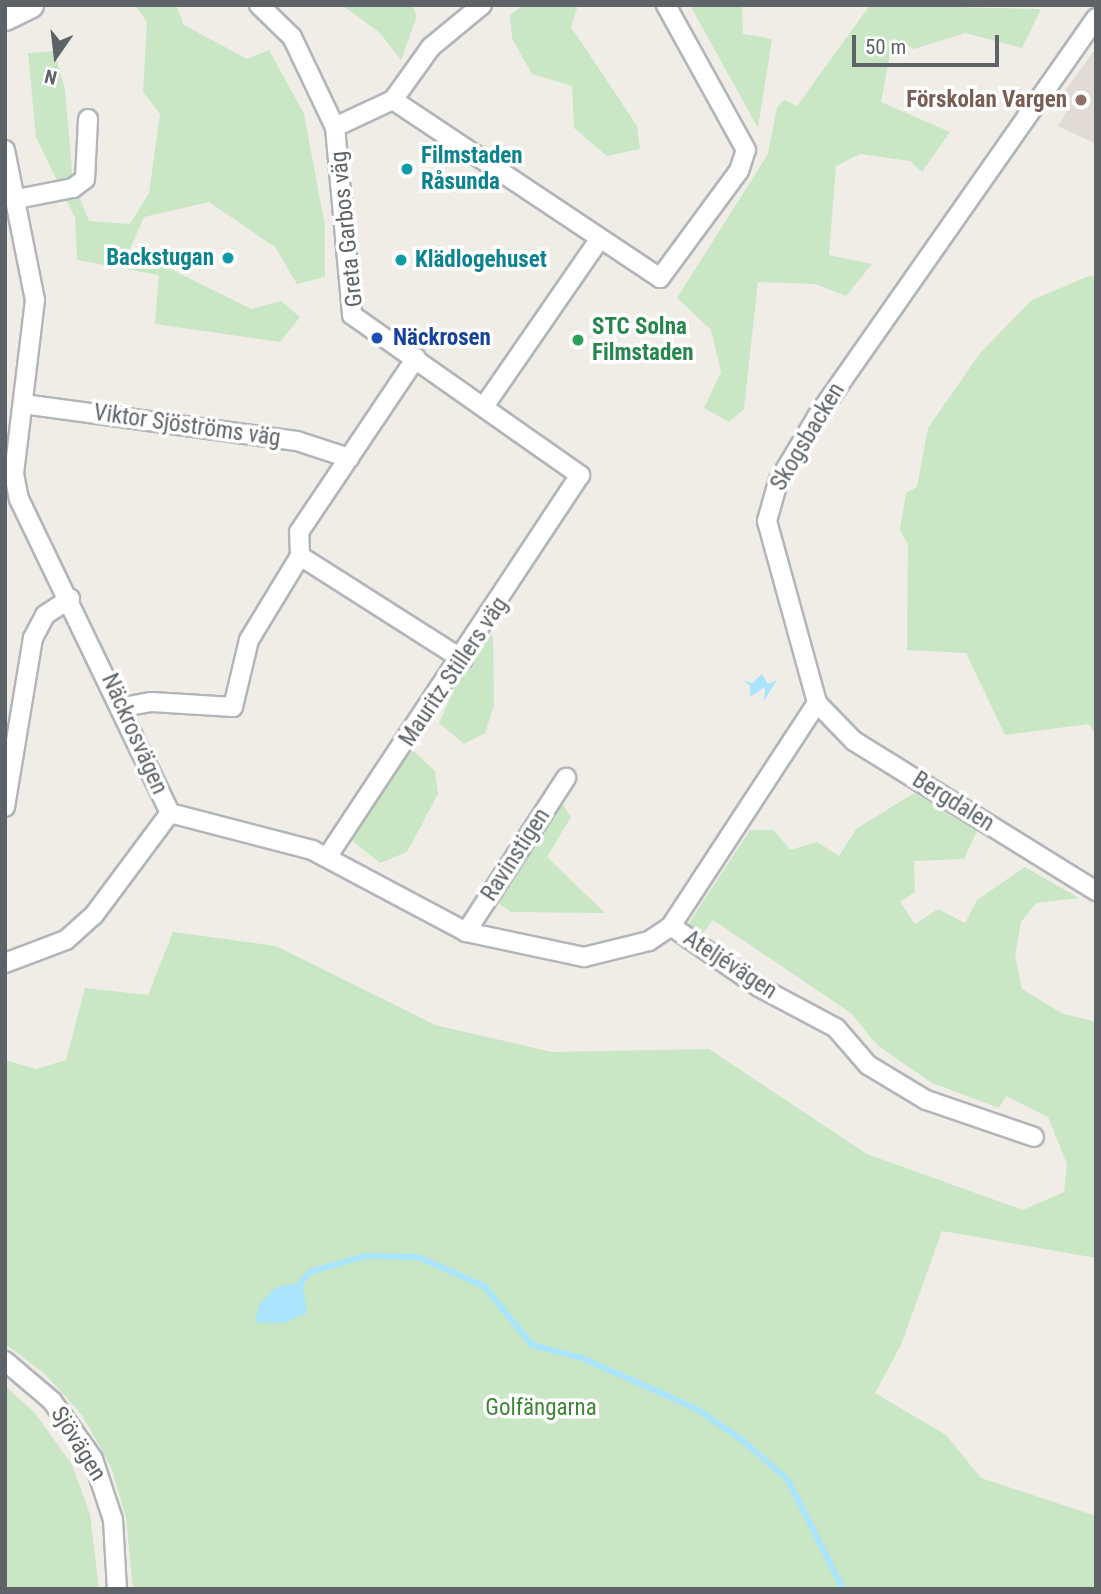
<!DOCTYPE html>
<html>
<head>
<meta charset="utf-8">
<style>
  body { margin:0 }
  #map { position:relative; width:1101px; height:1594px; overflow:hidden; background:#f0ede7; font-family:"Roboto Condensed",sans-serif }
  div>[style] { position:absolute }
  .education>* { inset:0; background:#e0dcd5 }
  .green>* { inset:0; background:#c9e7c5 }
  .water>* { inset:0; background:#aae4fd }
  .stream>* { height:6px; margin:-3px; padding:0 3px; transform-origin:3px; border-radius:3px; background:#aae4fd }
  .roads { filter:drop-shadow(2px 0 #b2b5b9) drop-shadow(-2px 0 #b2b5b9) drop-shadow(0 2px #b2b5b9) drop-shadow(0 -2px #b2b5b9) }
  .street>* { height:18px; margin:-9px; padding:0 9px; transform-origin:9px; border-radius:9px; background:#fff }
  .secondary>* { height:26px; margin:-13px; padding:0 13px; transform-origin:13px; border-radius:13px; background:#fff }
  .dots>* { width:19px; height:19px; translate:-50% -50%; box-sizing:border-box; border:4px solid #fff; border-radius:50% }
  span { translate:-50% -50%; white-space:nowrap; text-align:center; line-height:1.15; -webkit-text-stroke:7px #fff; paint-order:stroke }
  .education-label { font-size:23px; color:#785e54; font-weight:700 }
  .right { translate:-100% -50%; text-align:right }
  .culture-label { font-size:23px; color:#0d838f; font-weight:700 }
  .left { translate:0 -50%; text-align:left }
  .street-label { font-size:23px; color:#5e6367 }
  .leisure-label { font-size:23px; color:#27864d; font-weight:700 }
  .transit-label { font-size:23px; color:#164399; font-weight:700 }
  .park-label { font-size:23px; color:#3e8537 }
  .frame { position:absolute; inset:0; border:7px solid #5e6367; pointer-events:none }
  .north { position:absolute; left:21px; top:21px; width:70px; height:70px; -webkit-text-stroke:5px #fff; paint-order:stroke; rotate:194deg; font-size:19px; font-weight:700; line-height:28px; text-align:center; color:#5e6367 }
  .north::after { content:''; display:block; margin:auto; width:24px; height:32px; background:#5e6367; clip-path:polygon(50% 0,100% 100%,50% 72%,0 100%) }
  .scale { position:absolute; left:852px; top:35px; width:147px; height:32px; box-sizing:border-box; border:4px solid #5e6367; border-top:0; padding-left:9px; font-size:21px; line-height:24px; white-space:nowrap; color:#5e6367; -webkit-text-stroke:5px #fff; paint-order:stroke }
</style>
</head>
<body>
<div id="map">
  <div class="education">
    <i style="clip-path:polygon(1096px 48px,1096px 144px,1058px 126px,1071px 104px,1061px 96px)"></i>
  </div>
  <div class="green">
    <i style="clip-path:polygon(135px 5px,176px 5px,184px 25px,247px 59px,269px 50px,304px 114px,325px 226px,325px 277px,297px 284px,275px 247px,209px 202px,144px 217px,130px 249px,251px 309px,281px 301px,300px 317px,280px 342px,155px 324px,159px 275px,77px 260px,75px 218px,36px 137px,28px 53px,54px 51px,65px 90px,73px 182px,89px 221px,130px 224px,149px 193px,160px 114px,143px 92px,147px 22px)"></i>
    <i style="clip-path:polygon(342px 5px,412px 5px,417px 16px,401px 60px,380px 33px)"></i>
    <i style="clip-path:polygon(524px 5px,578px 5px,571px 27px,637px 126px,640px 149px,607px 156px,574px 128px,572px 86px,532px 74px,512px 38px,510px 15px)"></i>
    <i style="clip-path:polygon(690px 5px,742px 5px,743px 34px,772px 39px,758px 128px)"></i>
    <i style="clip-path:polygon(870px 5px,1041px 9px,1022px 48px,965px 33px,914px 49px,893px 38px,881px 102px,950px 132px,922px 172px,910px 161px,860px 154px,836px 166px,829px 255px,872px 264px,846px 296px,815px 284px,758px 282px,744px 409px,729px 422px,704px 408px,721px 372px,711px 330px,677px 298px,768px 154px,777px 107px,784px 100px,797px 106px)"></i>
    <i style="clip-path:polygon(1089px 276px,1096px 277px,1096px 734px,1089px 724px,1005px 735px,966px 653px,907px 650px,908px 544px,900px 530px,906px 493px,917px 487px,928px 428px,980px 353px,1032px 300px)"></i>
    <i style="clip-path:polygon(493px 635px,494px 705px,485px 733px,464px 744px,439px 723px,474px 643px)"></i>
    <i style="clip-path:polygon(405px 743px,435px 771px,438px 794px,407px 852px,380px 863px,348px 837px)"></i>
    <i style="clip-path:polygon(914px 793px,978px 829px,964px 859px,914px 861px,915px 892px,900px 902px,915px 924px,938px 909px,965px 923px,977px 900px,1025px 867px,1079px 898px,1036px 903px,1021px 922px,1015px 955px,1022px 989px,1061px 1013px,1096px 1022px,1096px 1258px,942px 1231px,901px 1345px,875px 1393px,946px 1435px,981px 1478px,1096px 1516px,1096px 1589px,133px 1589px,126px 1518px,111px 1467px,82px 1415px,45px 1374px,5px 1344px,5px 1060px,36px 1069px,66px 1060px,85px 988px,148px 995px,173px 932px,276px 946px,435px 1025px,552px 1052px,709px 1049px,867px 1154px,1023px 1210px,1064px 1192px,1067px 1164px,1048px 1117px,1006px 1096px,999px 1108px,932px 1083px,877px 1045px,851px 1013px,713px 920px,702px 935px,687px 926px,750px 830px,774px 830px,790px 850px,817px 842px,839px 856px,856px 829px)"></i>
    <i style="clip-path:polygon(561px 802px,571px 817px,547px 857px,605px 913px,511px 912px,498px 903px)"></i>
    <i style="clip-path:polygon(5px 1386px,35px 1413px,72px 1465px,90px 1514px,99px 1589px,5px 1589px)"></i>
  </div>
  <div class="water">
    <i style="clip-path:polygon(762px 674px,768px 684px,777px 680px,764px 701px,765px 687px,750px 697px,750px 685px,742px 680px,752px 683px)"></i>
    <i style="clip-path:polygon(302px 1282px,307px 1313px,284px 1323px,255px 1323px,259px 1304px,277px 1287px)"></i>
  </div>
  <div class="stream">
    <i style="left:296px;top:1288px;width:21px;rotate:-49deg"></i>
    <i style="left:310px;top:1272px;width:57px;rotate:-16.2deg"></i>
    <i style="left:365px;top:1256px;width:53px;rotate:1.1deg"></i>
    <i style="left:418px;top:1257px;width:72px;rotate:23.7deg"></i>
    <i style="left:484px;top:1286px;width:76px;rotate:50.9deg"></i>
    <i style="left:532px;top:1345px;width:52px;rotate:14.6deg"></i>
    <i style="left:582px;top:1358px;width:124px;rotate:23.9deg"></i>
    <i style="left:695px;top:1408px;width:57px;rotate:34.2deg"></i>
    <i style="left:742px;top:1440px;width:61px;rotate:41deg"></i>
    <i style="left:788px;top:1480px;width:122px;rotate:63.2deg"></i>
  </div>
  <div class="roads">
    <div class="street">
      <i style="left:259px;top:5px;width:46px;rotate:44.1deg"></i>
      <i style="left:292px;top:37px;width:100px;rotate:64.5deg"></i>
      <i style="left:335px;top:127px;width:189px;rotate:84.8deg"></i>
      <i style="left:352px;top:315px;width:279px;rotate:35.1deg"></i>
      <i style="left:580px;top:475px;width:458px;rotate:123.5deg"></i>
      <i style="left:1096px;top:18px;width:487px;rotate:125deg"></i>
      <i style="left:817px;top:417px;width:76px;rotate:121deg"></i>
      <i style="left:778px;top:482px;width:41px;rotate:105.8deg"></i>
      <i style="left:767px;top:521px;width:189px;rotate:74.6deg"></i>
      <i style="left:817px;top:703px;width:53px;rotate:45.8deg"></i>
      <i style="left:854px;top:741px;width:285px;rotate:31.8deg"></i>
      <i style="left:393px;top:100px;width:321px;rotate:33.7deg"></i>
      <i style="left:660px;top:278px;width:133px;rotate:-53.6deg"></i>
      <i style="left:739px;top:171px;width:22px;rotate:-72deg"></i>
      <i style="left:746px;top:150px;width:166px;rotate:-118.9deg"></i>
      <i style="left:335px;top:127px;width:64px;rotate:-25deg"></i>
      <i style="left:393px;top:100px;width:65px;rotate:-54.4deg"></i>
      <i style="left:431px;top:47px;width:66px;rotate:-39.5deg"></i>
      <i style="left:5px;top:150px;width:153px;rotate:78.7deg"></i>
      <i style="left:35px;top:300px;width:175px;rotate:96.9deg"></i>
      <i style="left:14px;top:474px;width:25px;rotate:79deg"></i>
      <i style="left:19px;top:499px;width:348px;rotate:64.3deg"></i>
      <i style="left:17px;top:199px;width:57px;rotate:-11.1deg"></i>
      <i style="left:73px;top:188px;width:15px;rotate:-37deg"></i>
      <i style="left:85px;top:179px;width:60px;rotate:-87.1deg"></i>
      <i style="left:23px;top:404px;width:276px;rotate:7.7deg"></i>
      <i style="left:297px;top:441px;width:55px;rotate:18.1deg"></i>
      <i style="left:485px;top:405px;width:199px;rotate:-55.4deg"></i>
      <i style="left:300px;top:556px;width:193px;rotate:32.5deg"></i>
      <i style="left:123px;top:707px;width:29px;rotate:-10deg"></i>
      <i style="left:152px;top:702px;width:81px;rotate:3.5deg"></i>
      <i style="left:233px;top:707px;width:69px;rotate:-76.6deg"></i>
      <i style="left:249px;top:640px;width:98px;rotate:-58.7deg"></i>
      <i style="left:300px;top:556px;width:24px;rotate:-92deg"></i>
      <i style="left:299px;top:532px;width:210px;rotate:-56.1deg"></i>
      <i style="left:5px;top:807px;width:171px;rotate:-80.6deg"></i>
      <i style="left:33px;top:638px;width:26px;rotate:-62deg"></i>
      <i style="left:45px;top:615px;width:30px;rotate:-33deg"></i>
      <i style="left:170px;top:813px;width:147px;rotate:14.6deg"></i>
      <i style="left:312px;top:850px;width:174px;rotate:28deg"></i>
      <i style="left:466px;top:932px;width:121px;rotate:12deg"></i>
      <i style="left:584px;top:957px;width:67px;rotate:-13.8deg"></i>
      <i style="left:649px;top:941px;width:27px;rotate:-34deg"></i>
      <i style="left:671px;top:926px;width:267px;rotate:-56.8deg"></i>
      <i style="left:671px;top:926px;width:107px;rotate:34.7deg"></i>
      <i style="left:759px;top:987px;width:87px;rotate:28deg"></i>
      <i style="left:836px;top:1028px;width:49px;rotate:49.1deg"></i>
      <i style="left:868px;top:1065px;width:68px;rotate:31.1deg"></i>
      <i style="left:926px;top:1100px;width:114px;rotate:18.9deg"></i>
      <i style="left:466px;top:932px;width:184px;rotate:-57deg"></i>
      <i style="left:5px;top:963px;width:65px;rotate:-20.7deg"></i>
      <i style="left:66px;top:940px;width:38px;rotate:-42deg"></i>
      <i style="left:94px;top:915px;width:127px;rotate:-53.3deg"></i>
      <i style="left:5px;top:1361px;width:62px;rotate:40.4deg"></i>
      <i style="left:52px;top:1401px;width:71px;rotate:54.7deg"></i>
      <i style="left:93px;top:1459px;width:64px;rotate:71.8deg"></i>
      <i style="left:113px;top:1520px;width:69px;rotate:86.7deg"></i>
    </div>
    <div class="secondary">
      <i style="left:5px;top:17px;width:28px;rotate:-26deg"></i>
    </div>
  </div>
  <div class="dots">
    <i style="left:1081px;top:100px;background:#8d6e63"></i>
    <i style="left:407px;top:169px;background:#0f9aa8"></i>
    <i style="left:228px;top:258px;background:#0f9aa8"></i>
    <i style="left:401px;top:260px;background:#0f9aa8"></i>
    <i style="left:377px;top:338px;background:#1a4fb4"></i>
    <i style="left:578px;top:340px;background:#2e9e5b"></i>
  </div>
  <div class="education-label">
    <span class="right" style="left:1067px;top:100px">Förskolan Vargen</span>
  </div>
  <div class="culture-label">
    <span class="left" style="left:421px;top:169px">Filmstaden<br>Råsunda</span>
    <span class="right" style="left:214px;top:258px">Backstugan</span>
    <span class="left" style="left:415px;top:260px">Klädlogehuset</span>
  </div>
  <div class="street-label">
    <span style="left:347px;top:229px;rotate:-96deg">Greta Garbos väg</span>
    <span style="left:187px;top:426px;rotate:8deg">Viktor Sjöströms väg</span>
    <span style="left:808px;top:437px;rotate:-59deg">Skogsbacken</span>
    <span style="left:454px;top:672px;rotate:-56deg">Mauritz Stillers väg</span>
    <span style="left:134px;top:734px;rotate:66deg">Näckrosvägen</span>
    <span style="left:953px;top:802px;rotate:32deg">Bergdalen</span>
    <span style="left:516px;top:855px;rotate:-57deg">Ravinstigen</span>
    <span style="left:730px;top:965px;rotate:33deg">Ateljévägen</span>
    <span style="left:78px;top:1444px;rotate:58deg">Sjövägen</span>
  </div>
  <div class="leisure-label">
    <span class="left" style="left:592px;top:340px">STC Solna<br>Filmstaden</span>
  </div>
  <div class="transit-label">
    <span class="left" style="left:393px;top:338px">Näckrosen</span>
  </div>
  <div class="park-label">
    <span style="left:541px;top:1408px">Golfängarna</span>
  </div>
  <div class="frame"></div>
  <div class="north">N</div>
  <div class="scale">50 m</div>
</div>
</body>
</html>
